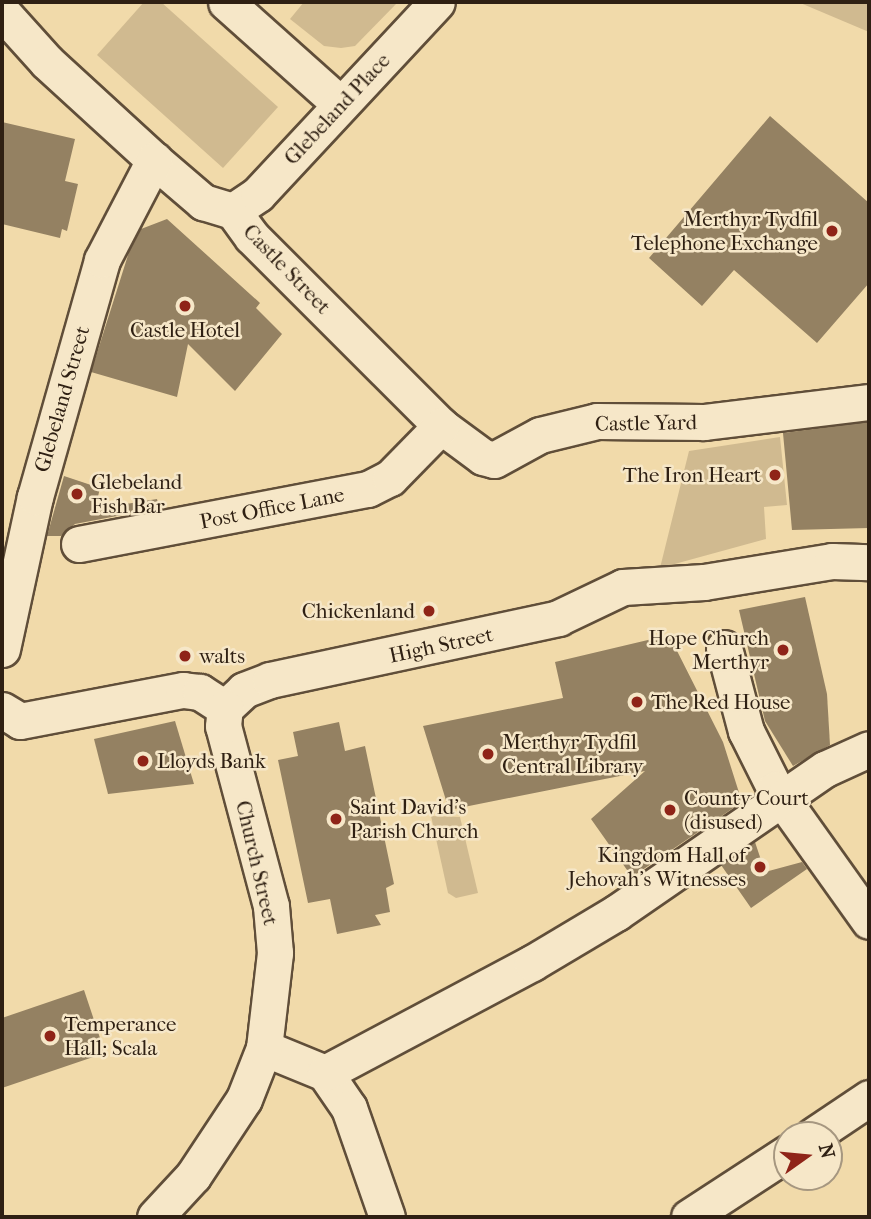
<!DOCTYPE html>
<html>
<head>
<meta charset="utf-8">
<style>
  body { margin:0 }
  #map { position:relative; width:871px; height:1219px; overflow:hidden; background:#f1daaa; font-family:"IM FELL French Canon",serif }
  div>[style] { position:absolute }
  .green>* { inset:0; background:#d0ba90 }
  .building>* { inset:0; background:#948162 }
  .roads { filter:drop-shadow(2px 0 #604e39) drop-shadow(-2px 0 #604e39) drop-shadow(0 2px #604e39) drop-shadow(0 -2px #604e39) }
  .minor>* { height:35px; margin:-17.5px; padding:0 17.5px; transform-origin:17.5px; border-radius:17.5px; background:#f6e7c8 }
  .dots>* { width:19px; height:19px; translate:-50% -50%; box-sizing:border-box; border:4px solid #f6e7c8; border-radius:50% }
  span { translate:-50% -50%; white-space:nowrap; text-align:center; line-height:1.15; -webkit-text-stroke:5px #f6e7c8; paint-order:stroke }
  .street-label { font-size:21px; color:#2f2013 }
  .poi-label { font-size:21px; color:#2f2013 }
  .right { translate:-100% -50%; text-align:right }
  .left { translate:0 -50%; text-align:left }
  .frame { position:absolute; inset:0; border:4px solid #2f2013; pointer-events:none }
  .north { position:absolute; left:773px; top:1121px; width:70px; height:70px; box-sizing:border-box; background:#f6e7c8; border:2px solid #a69780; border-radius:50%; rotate:75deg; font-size:19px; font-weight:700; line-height:28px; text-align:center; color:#2f2013 }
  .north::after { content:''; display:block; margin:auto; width:24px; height:32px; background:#8f2418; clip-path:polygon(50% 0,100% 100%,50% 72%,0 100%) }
</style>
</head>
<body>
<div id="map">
  <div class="green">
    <i style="clip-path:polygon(144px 2px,161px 2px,278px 107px,223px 168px,97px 55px)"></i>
    <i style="clip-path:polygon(304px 2px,398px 2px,355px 46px,341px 48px,324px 46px,290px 19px)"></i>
    <i style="clip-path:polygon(798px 2px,869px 2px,869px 32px)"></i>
    <i style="clip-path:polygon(780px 437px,787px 505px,764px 507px,766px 539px,660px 568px,689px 451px)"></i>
    <i style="clip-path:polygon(431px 816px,460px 817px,478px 893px,456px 898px,448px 893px)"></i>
  </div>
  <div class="building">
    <i style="clip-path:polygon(770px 116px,869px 203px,869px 283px,817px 343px,734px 270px,702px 306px,649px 258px)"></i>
    <i style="clip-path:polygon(2px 122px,75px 139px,65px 181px,78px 184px,67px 231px,62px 229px,60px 238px,2px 224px)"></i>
    <i style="clip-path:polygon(167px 219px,260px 303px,256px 308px,282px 334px,235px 391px,188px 344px,177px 397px,91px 372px,129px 252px,141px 229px)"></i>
    <i style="clip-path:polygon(869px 422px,869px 528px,792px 530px,783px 433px)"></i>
    <i style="clip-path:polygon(64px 476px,100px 488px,95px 509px,157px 499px,159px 508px,75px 524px,61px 536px,47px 536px)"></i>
    <i style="clip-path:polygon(805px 597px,827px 694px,830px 745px,793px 766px,765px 721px,739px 610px)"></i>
    <i style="clip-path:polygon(669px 635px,723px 742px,742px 802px,632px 877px,591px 819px,645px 771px,449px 810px,423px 726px,563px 698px,555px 662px)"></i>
    <i style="clip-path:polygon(175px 721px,194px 784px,108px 794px,94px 739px)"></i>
    <i style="clip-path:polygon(339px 722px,345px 751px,365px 746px,394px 884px,386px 888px,390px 912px,375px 915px,381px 925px,337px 934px,330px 899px,308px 903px,278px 760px,298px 756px,293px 732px)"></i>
    <i style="clip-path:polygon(755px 842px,765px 872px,802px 862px,807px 869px,751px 908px,721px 865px)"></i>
    <i style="clip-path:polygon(84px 990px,105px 1053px,2px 1088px,2px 1018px)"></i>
  </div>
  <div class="roads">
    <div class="minor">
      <i style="left:226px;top:2px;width:153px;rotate:41.8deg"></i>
      <i style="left:2px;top:12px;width:67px;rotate:48deg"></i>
      <i style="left:47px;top:62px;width:145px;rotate:42.5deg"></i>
      <i style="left:154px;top:160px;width:65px;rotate:40.6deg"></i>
      <i style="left:203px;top:202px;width:31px;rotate:17deg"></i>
      <i style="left:233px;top:211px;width:32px;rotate:54deg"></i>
      <i style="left:252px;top:237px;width:267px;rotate:45deg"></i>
      <i style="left:441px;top:426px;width:52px;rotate:36.4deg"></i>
      <i style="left:483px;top:457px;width:11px;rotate:15deg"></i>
      <i style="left:494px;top:460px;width:52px;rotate:-28.5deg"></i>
      <i style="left:540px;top:435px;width:59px;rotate:-13.8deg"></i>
      <i style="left:597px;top:421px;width:107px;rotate:0.5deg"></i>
      <i style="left:704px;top:422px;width:166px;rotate:-6.9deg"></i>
      <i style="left:233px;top:211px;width:30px;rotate:-34deg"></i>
      <i style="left:258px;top:194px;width:262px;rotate:-47deg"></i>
      <i style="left:79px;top:544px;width:294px;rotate:-10.8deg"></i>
      <i style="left:368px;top:489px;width:25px;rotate:-27deg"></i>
      <i style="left:390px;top:478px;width:73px;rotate:-45.6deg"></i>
      <i style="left:724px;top:648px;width:86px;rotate:75.2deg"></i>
      <i style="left:746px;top:731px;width:65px;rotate:63.4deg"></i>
      <i style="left:775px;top:789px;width:162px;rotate:54.5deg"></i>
      <i style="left:2px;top:649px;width:156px;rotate:-77.8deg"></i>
      <i style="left:35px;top:497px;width:246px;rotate:-74.2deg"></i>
      <i style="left:102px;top:260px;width:113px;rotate:-62.5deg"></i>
      <i style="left:225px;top:708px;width:26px;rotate:-43deg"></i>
      <i style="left:244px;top:690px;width:28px;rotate:-21deg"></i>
      <i style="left:270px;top:680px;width:295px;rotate:-12.1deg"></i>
      <i style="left:558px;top:618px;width:72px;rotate:-25.5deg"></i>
      <i style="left:623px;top:587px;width:81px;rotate:-3.5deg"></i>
      <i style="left:704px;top:582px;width:130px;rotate:-9.3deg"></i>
      <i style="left:832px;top:561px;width:37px;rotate:2deg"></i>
      <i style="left:2px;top:710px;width:21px;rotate:31deg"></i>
      <i style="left:20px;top:721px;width:166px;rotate:-10.8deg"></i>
      <i style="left:183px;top:690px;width:17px;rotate:7deg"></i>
      <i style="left:200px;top:692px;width:30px;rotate:33deg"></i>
      <i style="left:264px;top:1048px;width:66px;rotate:22.3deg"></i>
      <i style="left:325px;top:1073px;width:42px;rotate:55.6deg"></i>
      <i style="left:349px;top:1108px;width:115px;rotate:70.8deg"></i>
      <i style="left:325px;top:1073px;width:234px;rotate:-28deg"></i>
      <i style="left:532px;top:963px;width:98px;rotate:-30.8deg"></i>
      <i style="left:616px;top:913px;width:254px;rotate:-34.6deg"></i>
      <i style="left:825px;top:769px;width:48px;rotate:-24.4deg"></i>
      <i style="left:814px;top:1135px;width:66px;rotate:-33.9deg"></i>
      <i style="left:155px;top:1217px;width:56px;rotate:-47.2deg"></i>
      <i style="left:193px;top:1176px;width:92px;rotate:-56.5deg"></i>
      <i style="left:244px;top:1099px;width:55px;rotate:-68.6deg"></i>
      <i style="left:264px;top:1048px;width:96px;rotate:-83.4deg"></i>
      <i style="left:275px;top:953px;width:47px;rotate:-94.9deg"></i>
      <i style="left:271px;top:906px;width:186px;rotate:-104.9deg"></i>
      <i style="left:223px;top:726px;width:18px;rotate:-84deg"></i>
      <i style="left:689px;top:1217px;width:117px;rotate:-33.1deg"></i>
    </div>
  </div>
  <div class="dots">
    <i style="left:832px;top:231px;background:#8f2418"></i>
    <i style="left:185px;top:306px;background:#8f2418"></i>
    <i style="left:775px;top:475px;background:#8f2418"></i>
    <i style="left:77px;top:494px;background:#8f2418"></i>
    <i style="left:429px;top:611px;background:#8f2418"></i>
    <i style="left:783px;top:650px;background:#8f2418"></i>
    <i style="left:185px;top:656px;background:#8f2418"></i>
    <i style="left:637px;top:702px;background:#8f2418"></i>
    <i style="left:488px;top:754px;background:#8f2418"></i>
    <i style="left:143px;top:761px;background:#8f2418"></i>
    <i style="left:670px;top:810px;background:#8f2418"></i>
    <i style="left:336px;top:819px;background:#8f2418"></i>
    <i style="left:760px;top:867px;background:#8f2418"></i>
    <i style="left:50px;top:1036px;background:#8f2418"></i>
  </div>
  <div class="street-label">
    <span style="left:337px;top:109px;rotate:-47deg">Glebeland Place</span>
    <span style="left:287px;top:269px;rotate:46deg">Castle Street</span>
    <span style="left:62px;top:399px;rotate:-74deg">Glebeland Street</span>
    <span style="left:646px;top:423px;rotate:-1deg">Castle Yard</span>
    <span style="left:272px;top:508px;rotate:-11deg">Post Office Lane</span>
    <span style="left:441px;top:645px;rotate:-12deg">High Street</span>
    <span style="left:257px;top:863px;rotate:77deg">Church Street</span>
  </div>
  <div class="poi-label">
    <span class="right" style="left:818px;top:231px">Merthyr Tydfil<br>Telephone Exchange</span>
    <span style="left:185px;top:330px">Castle Hotel</span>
    <span class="right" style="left:761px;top:475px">The Iron Heart</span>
    <span class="left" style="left:91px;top:494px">Glebeland<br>Fish Bar</span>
    <span class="right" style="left:415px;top:611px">Chickenland</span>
    <span class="right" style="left:769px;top:650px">Hope Church<br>Merthyr</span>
    <span class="left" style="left:199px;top:656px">walts</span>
    <span class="left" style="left:651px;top:702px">The Red House</span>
    <span class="left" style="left:502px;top:754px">Merthyr Tydfil<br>Central Library</span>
    <span class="left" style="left:157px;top:761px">Lloyds Bank</span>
    <span class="left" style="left:684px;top:810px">County Court<br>(disused)</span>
    <span class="left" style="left:350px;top:819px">Saint David's<br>Parish Church</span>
    <span class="right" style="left:746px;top:867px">Kingdom Hall of<br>Jehovah's Witnesses</span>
    <span class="left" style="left:64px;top:1036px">Temperance<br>Hall; Scala</span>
  </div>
  <div class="frame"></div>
  <div class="north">N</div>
</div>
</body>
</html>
